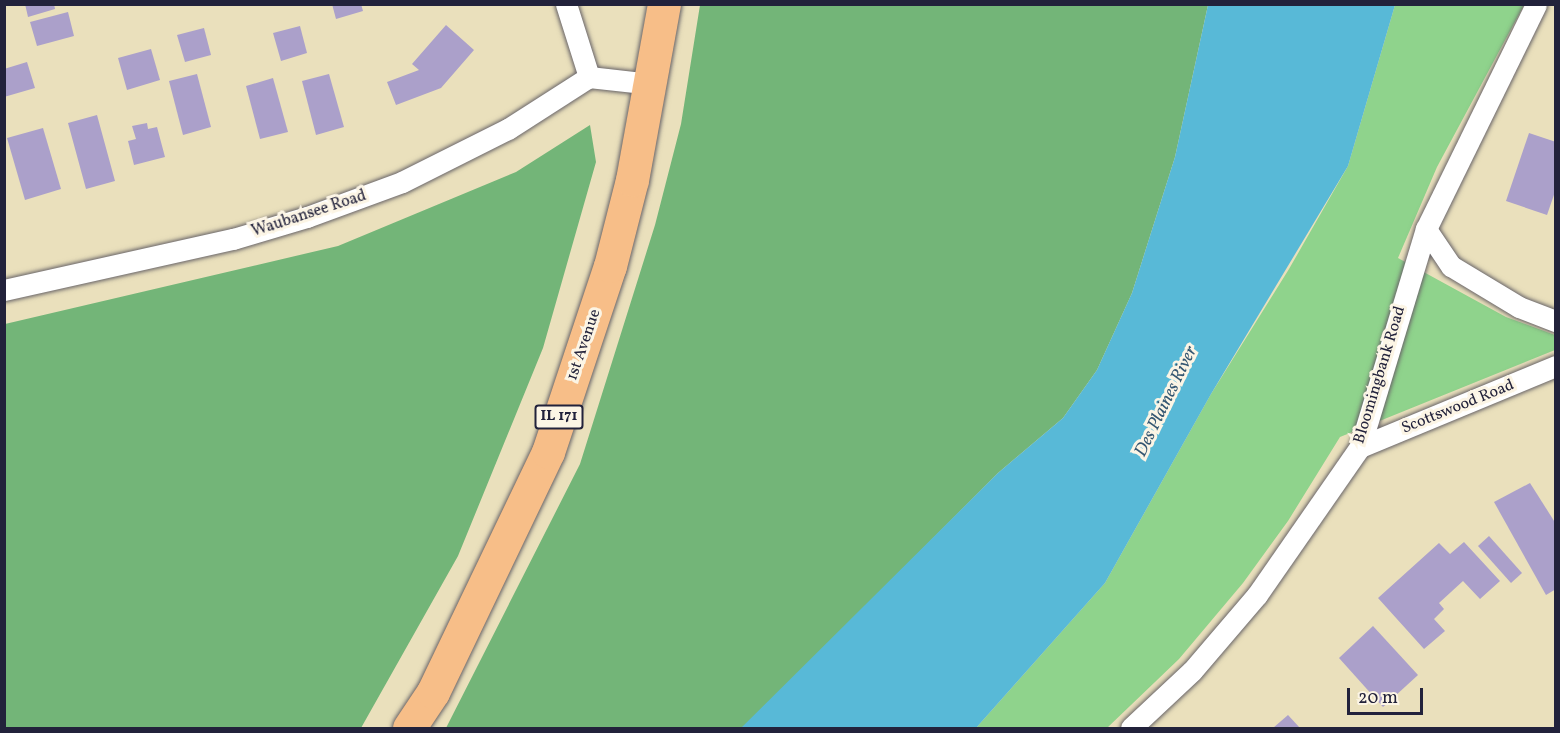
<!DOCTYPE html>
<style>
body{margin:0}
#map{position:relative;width:1560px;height:733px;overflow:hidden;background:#eae0bc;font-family:Vollkorn,serif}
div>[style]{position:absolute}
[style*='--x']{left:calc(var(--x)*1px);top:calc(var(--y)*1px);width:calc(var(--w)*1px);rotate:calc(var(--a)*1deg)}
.green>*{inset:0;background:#8fd38c}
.forest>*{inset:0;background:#73b578}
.water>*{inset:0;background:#58b9d7}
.building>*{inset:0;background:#aba0ca}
.roads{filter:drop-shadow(0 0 2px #686468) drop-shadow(0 0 2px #686468)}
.minor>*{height:21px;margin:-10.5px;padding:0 10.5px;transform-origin:10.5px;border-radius:10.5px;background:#fff}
.primary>*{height:33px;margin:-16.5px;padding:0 16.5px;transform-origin:16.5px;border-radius:16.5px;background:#f7be88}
span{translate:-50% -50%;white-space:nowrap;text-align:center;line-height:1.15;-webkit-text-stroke:6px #fcf5e5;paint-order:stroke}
.shield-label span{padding:2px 4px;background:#fcf5e5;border:2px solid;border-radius:4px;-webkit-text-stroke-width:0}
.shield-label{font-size:15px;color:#22223b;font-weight:700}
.street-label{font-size:16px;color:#22223b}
.water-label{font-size:18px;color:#355772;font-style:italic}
.frame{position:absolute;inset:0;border:6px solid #22223b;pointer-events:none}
.scale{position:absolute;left:1347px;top:688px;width:76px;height:27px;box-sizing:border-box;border:3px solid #22223b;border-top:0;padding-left:8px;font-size:18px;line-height:21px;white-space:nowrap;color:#22223b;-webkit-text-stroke:4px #fcf5e5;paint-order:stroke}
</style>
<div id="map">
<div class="green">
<div style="clip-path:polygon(1395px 5px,1524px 5px,1437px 167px,1398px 258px,1506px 317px,1555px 335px,1555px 350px,1340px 437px,1288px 521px,1243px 583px,1179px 659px,1107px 728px,976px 728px,1105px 583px,1211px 394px,1289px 269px,1348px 166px)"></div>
</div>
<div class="forest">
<div style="clip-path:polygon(700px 5px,1208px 5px,1175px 157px,1132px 293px,1097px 370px,1063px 418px,998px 473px,744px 728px,446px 728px,580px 464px,655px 225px,681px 124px)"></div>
<div style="clip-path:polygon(590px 125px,596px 162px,543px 348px,458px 556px,361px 728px,5px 728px,5px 324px,338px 246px,516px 172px)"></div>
</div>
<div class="water">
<div style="clip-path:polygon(1208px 5px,1395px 5px,1348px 166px,1211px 394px,1105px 583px,976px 728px,741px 728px,998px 473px,1063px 418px,1097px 370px,1132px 293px,1175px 157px)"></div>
</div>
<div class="building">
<div style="clip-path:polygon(25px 4px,54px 4px,55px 9px,28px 17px)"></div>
<div style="clip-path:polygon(332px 4px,361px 4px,363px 11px,336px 19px)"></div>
<div style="clip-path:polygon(68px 12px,74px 36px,37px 46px,30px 22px)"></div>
<div style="clip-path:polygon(446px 25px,474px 50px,441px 88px,396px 105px,387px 82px,419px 70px,412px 64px)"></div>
<div style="clip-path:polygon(300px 26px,307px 53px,281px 61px,273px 33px)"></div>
<div style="clip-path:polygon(204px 28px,211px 55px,185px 62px,177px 35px)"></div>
<div style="clip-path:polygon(151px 49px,160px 80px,127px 90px,118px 58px)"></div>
<div style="clip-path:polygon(27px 62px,35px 88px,4px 97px,4px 69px)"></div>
<div style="clip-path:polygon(197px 74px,211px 127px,183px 135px,169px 81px)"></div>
<div style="clip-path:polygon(329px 74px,344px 127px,316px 135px,302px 81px)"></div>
<div style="clip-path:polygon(273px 78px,288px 132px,260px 139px,246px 86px)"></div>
<div style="clip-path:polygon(97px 115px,115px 181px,86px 189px,68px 123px)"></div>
<div style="clip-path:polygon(147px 123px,148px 129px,157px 127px,165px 157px,134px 165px,128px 141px,136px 139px,132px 126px)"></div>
<div style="clip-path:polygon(43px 128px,61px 189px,25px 200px,7px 138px)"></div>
<div style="clip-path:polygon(1529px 133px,1556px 142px,1556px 189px,1547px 215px,1506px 201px)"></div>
<div style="clip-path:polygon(1530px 483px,1556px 524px,1556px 589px,1546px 595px,1494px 502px)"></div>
<div style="clip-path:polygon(1489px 536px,1522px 573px,1511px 583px,1478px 546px)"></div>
<div style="clip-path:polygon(1464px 542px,1500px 581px,1480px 599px,1463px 581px,1439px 603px,1444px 609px,1434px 619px,1445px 631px,1424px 649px,1378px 598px,1439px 543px,1450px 554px)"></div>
<div style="clip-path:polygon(1373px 626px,1418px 675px,1383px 707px,1339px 658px)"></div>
<div style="clip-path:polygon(1288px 715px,1300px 728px,1273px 728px)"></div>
</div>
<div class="roads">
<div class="minor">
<div style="--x:566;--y:4;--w:77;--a:72.5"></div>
<div style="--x:589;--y:77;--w:62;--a:6.4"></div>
<div style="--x:1426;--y:229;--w:45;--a:56"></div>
<div style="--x:1451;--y:266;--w:79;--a:31.1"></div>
<div style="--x:1519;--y:307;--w:40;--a:21"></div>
<div style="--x:4;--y:290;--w:235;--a:-12.6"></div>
<div style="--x:233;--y:239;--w:77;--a:-16.6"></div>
<div style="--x:307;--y:217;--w:101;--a:-20.2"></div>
<div style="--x:402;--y:182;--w:119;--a:-26.6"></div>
<div style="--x:508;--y:129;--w:96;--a:-32.7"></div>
<div style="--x:1360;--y:447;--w:212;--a:-22.5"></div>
<div style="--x:1131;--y:728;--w:83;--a:-43.1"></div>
<div style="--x:1192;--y:671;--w:100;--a:-49.5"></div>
<div style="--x:1257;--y:595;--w:180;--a:-55.2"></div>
<div style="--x:1360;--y:447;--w:228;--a:-73.2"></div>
<div style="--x:1426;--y:229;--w:250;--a:-63.9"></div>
</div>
<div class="primary">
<div style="--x:409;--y:728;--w:43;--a:-56.3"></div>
<div style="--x:433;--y:692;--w:266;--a:-64.4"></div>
<div style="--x:548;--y:452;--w:196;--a:-71.6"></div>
<div style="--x:610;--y:266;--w:89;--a:-75.7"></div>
<div style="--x:632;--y:180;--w:179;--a:-79.7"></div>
</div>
</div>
<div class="shield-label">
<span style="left:559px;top:417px">IL 171</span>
</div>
<div class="street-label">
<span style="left:309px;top:214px;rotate:-18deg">Waubansee Road</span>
<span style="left:584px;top:345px;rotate:-71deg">1st Avenue</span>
<span style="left:1380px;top:375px;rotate:-73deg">Bloomingbank Road</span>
<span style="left:1458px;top:407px;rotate:-22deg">Scottswood Road</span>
</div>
<div class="water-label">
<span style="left:1167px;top:402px;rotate:-64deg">Des Plaines River</span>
</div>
<div class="frame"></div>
<div class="scale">20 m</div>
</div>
